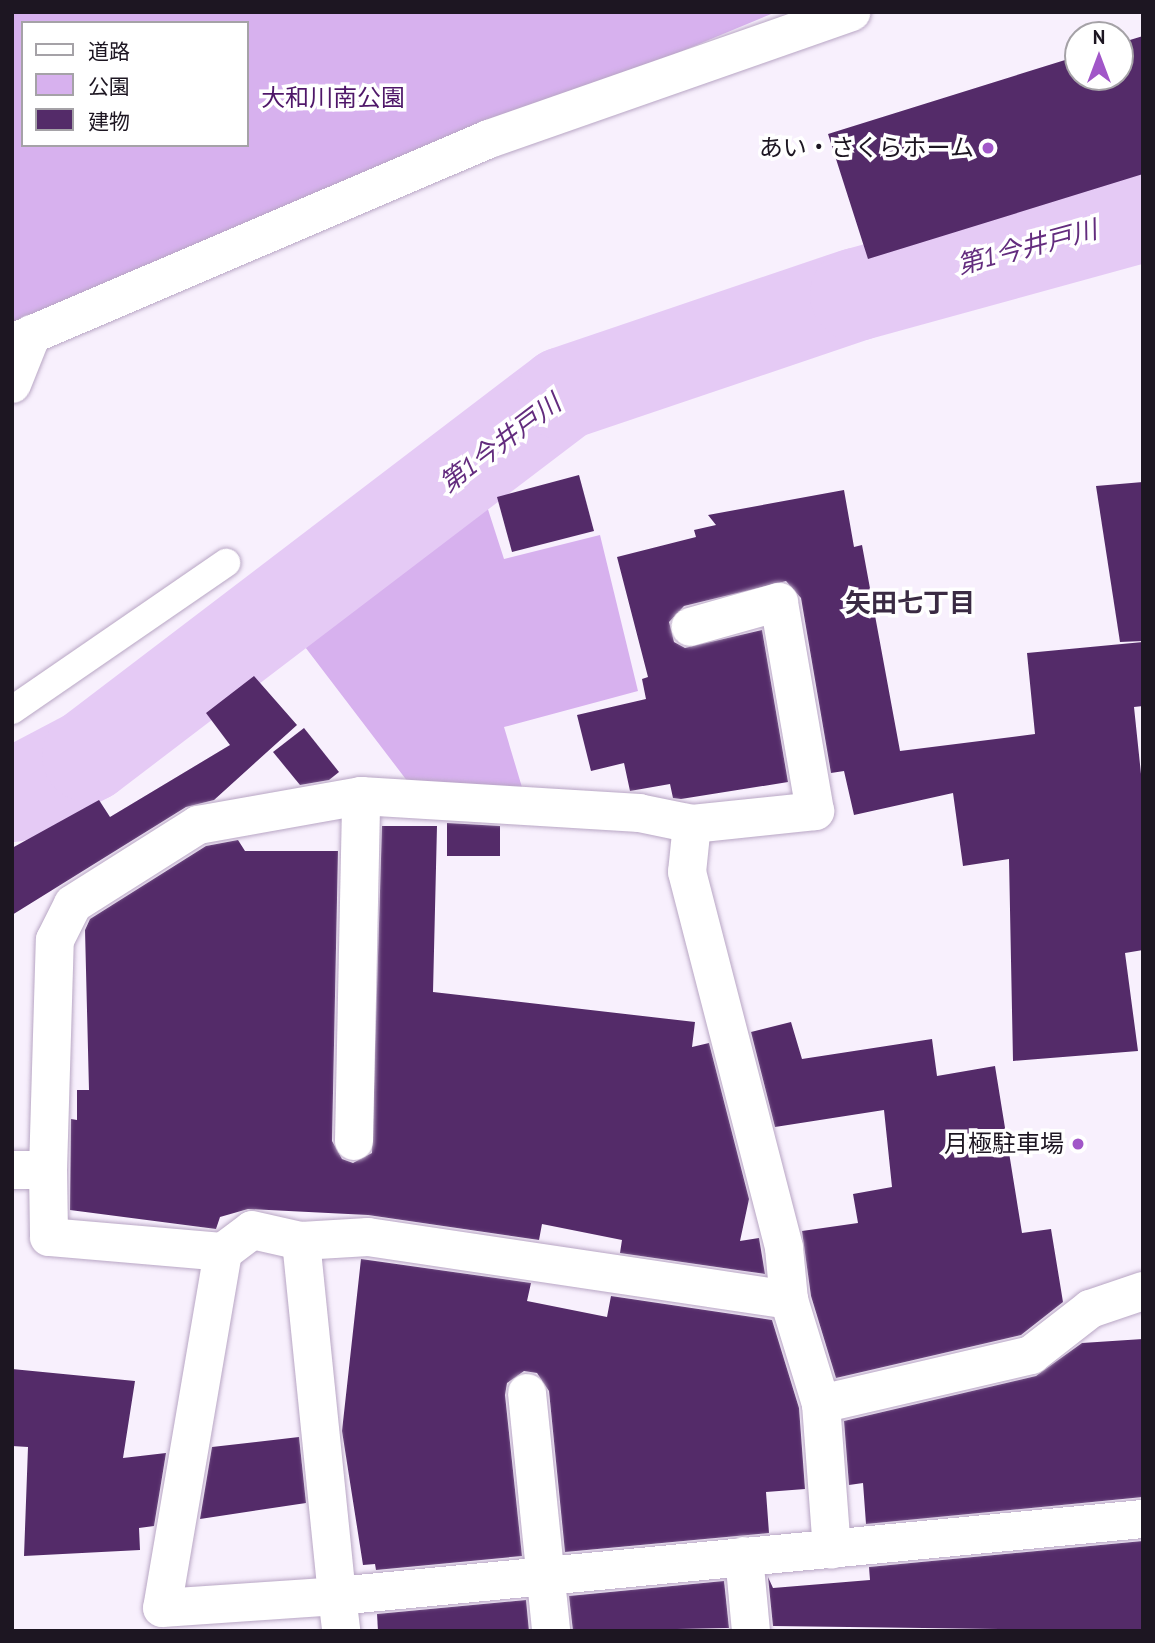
<!DOCTYPE html>
<meta charset="utf-8">
<style>
body{margin:0}
#map{position:relative;width:1155px;height:1643px;overflow:hidden;background:#f8f0fd;font-family:"PT Sans","Noto Sans JP",sans-serif}
div>[style]{position:absolute}
[style*='--x']{left:calc(var(--x)*1px);top:calc(var(--y)*1px);width:calc(var(--w)*1px);rotate:calc(var(--a)*1deg)}
.green>*{inset:0;background:#d7b1ee}
.river>*{height:93px;margin:-46.5px;padding:0 46.5px;transform-origin:46.5px;border-radius:46.5px;background:#e5caf5}
.building>*{inset:0;background:#542b69}
.roads{filter:drop-shadow(0 0 2px #b8a6c4) drop-shadow(0 0 2px #b8a6c4)}
.lane>*{height:28px;margin:-14px;padding:0 14px;transform-origin:14px;border-radius:14px;background:#fff}
.street>*{height:38px;margin:-19px;padding:0 19px;transform-origin:19px;border-radius:19px;background:#fff}
.dots>*{width:19px;height:19px;translate:-50% -50%;box-sizing:border-box;border:4px solid #fff;border-radius:50%}
span{translate:-50% -50%;white-space:nowrap;text-align:center;line-height:1.15;-webkit-text-stroke:7px #fff;paint-order:stroke}
.park-label{font-size:24px;color:#4f1769}
.poi-label{font-size:24px;color:#1d1622}
.right{translate:-100% -50%;text-align:right}
.water-label{font-size:26px;color:#632c7e;font-style:italic}
.neighbourhood-label{font-size:26px;color:#3a2a43;font-weight:700}
.frame{position:absolute;inset:0;border:14px solid #1d1622;pointer-events:none}
.legend{position:absolute;left:21px;top:21px;width:228px;height:126px;box-sizing:border-box;background:#fff;border:2px solid #a5a2a7;margin:0;padding:9px 12px;list-style:none;font-size:21px;color:#1d1622}
.legend li{display:flex;align-items:center;gap:14px;height:35px}
.legend b{width:35px;border:2px solid #a5a2a7}
.north{position:absolute;left:1064px;top:21px;width:70px;height:70px;box-sizing:border-box;background:#fff;border:2px solid #a5a2a7;border-radius:50%;rotate:0deg;font-size:19px;font-weight:700;line-height:28px;text-align:center;color:#1d1622}
.north::after{content:'';display:block;margin:auto;width:24px;height:32px;background:#a156c8;clip-path:polygon(50% 0,100% 100%,50% 72%,0 100%)}
</style>
<div id="map">
<div class="green">
<div style="clip-path:polygon(evenodd,12px 12px,776px 12px,12px 330px,12px 12px,23px 23px,247px 23px,247px 145px,23px 145px,23px 23px)"></div>
<div style="clip-path:polygon(484px 497px,504px 559px,600px 535px,638px 691px,504px 727px,524px 794px,408px 782px,299px 639px)"></div>
</div>
<div class="river">
<div style="--x:12;--y:795;--w:86;--a:-27.8"></div>
<div style="--x:88;--y:755;--w:597;--a:-37.31"></div>
<div style="--x:563;--y:393;--w:309;--a:-18.7"></div>
<div style="--x:856;--y:294;--w:298;--a:-15.4"></div>
</div>
<div class="building">
<div style="clip-path:polygon(1143px 36px,1143px 174px,868px 259px,828px 134px,1078px 56px,1078px 77px,1120px 77px,1120px 43px)"></div>
<div style="clip-path:polygon(579px 475px,594px 531px,512px 552px,497px 497px)"></div>
<div style="clip-path:polygon(1143px 482px,1143px 641px,1120px 642px,1096px 486px)"></div>
<div style="clip-path:polygon(844px 490px,854px 547px,862px 545px,900px 751px,1035px 734px,1027px 653px,1143px 642px,1143px 706px,1134px 707px,1143px 793px,1143px 950px,1125px 953px,1138px 1051px,1013px 1061px,1009px 859px,963px 866px,953px 793px,854px 815px,844px 771px,831px 773px,801px 598px,786px 581px,684px 606px,669px 622px,674px 642px,685px 648px,762px 630px,788px 782px,681px 799px,673px 798px,670px 784px,630px 791px,624px 763px,591px 771px,577px 715px,646px 699px,642px 679px,648px 677px,617px 557px,696px 537px,694px 530px,716px 525px,708px 515px)"></div>
<div style="clip-path:polygon(254px 676px,297px 725px,214px 800px,186px 807px,12px 915px,12px 848px,99px 800px,110px 817px,230px 745px,206px 713px)"></div>
<div style="clip-path:polygon(304px 728px,339px 772px,329px 780px,300px 785px,273px 752px)"></div>
<div style="clip-path:polygon(447px 823px,500px 826px,500px 856px,447px 856px)"></div>
<div style="clip-path:polygon(382px 826px,437px 826px,433px 992px,695px 1022px,692px 1047px,709px 1043px,749px 1199px,740px 1241px,759px 1238px,765px 1274px,620px 1253px,622px 1240px,542px 1224px,539px 1240px,368px 1215px,248px 1209px,220px 1217px,216px 1229px,70px 1210px,71px 1119px,77px 1120px,77px 1090px,89px 1090px,85px 930px,90px 919px,206px 846px,238px 840px,245px 851px,338px 851px,332px 1141px,342px 1159px,353px 1163px,372px 1153px)"></div>
<div style="clip-path:polygon(791px 1022px,802px 1059px,932px 1039px,937px 1076px,995px 1066px,1022px 1233px,1051px 1229px,1063px 1302px,1021px 1335px,836px 1378px,811px 1296px,802px 1231px,858px 1223px,853px 1194px,892px 1187px,884px 1110px,775px 1127px,751px 1032px)"></div>
<div style="clip-path:polygon(361px 1259px,531px 1283px,527px 1301px,607px 1317px,611px 1296px,772px 1320px,799px 1408px,805px 1489px,766px 1492px,769px 1533px,565px 1552px,549px 1391px,537px 1373px,524px 1371px,507px 1383px,505px 1395px,522px 1556px,376px 1570px,375px 1564px,363px 1565px,342px 1431px)"></div>
<div style="clip-path:polygon(1143px 1339px,1143px 1497px,866px 1524px,863px 1483px,849px 1485px,844px 1421px,1036px 1376px,1082px 1343px)"></div>
<div style="clip-path:polygon(12px 1369px,135px 1381px,123px 1458px,166px 1453px,154px 1526px,139px 1528px,140px 1550px,24px 1556px,28px 1447px,12px 1446px)"></div>
<div style="clip-path:polygon(299px 1437px,306px 1503px,200px 1519px,212px 1447px)"></div>
<div style="clip-path:polygon(1143px 1541px,1143px 1631px,773px 1626px,768px 1577px,773px 1588px,870px 1580px,869px 1567px)"></div>
<div style="clip-path:polygon(724px 1581px,729px 1628px,573px 1631px,569px 1596px)"></div>
<div style="clip-path:polygon(526px 1600px,529px 1631px,378px 1631px,377px 1614px)"></div>
</div>
<div class="roads">
<div class="lane">
<div style="--x:12;--y:710;--w:260;--a:-34.5"></div>
</div>
<div class="street">
<div style="--x:12;--y:343;--w:519;--a:-23.16"></div>
<div style="--x:489;--y:139;--w:384;--a:-19.3"></div>
<div style="--x:12;--y:384;--w:54;--a:-68.2"></div>
<div style="--x:692;--y:824;--w:48;--a:95.9"></div>
<div style="--x:687;--y:872;--w:388;--a:75.5"></div>
<div style="--x:784;--y:1248;--w:52;--a:84.5"></div>
<div style="--x:789;--y:1300;--w:109;--a:72.9"></div>
<div style="--x:821;--y:1404;--w:146;--a:85.7"></div>
<div style="--x:354;--y:1141;--w:345;--a:-88.8"></div>
<div style="--x:12;--y:1170;--w:36;--a:0"></div>
<div style="--x:48;--y:1170;--w:67;--a:89.1"></div>
<div style="--x:49;--y:1237;--w:175;--a:4.9"></div>
<div style="--x:223;--y:1252;--w:361;--a:99.7"></div>
<div style="--x:162;--y:1608;--w:175;--a:-3.9"></div>
<div style="--x:337;--y:1596;--w:35;--a:83"></div>
<div style="--x:48;--y:1170;--w:230;--a:-88.3"></div>
<div style="--x:55;--y:940;--w:40;--a:-63.4"></div>
<div style="--x:73;--y:904;--w:148;--a:-32.3"></div>
<div style="--x:198;--y:825;--w:166;--a:-10.1"></div>
<div style="--x:361;--y:796;--w:279;--a:3.5"></div>
<div style="--x:639;--y:813;--w:54;--a:11.7"></div>
<div style="--x:692;--y:824;--w:124;--a:-6"></div>
<div style="--x:815;--y:811;--w:212;--a:-99.8"></div>
<div style="--x:779;--y:602;--w:92;--a:164.3"></div>
<div style="--x:301;--y:1241;--w:357;--a:84.2"></div>
<div style="--x:337;--y:1596;--w:810;--a:-5.46"></div>
<div style="--x:223;--y:1252;--w:36;--a:-37"></div>
<div style="--x:252;--y:1230;--w:50;--a:12.7"></div>
<div style="--x:301;--y:1241;--w:67;--a:-3.4"></div>
<div style="--x:368;--y:1237;--w:426;--a:8.5"></div>
<div style="--x:527;--y:1393;--w:239;--a:84.2"></div>
<div style="--x:821;--y:1404;--w:216;--a:-13.1"></div>
<div style="--x:1031;--y:1355;--w:75;--a:-37.9"></div>
<div style="--x:1090;--y:1309;--w:56;--a:-18.8"></div>
<div style="--x:744;--y:1556;--w:75;--a:84.7"></div>
</div>
</div>
<div class="dots">
<div style="left:988px;top:148px;background:#a156c8"></div>
<div style="left:1078px;top:1144px;background:#a156c8"></div>
</div>
<div class="park-label">
<span style="left:333px;top:98px">大和川南公園</span>
</div>
<div class="poi-label">
<span class="right" style="left:974px;top:148px">あい・さくらホーム</span>
<span class="right" style="left:1064px;top:1144px">月極駐車場</span>
</div>
<div class="water-label">
<span style="left:1027px;top:247px;rotate:-15deg">第1今井戸川</span>
<span style="left:500px;top:443px;rotate:-37deg">第1今井戸川</span>
</div>
<div class="neighbourhood-label">
<span style="left:910px;top:603px">矢田七丁目</span>
</div>
<div class="frame"></div>
<ul class="legend">
<li><b style="height:9px;background:#fff"></b>道路</li>
<li><b style="height:19px;background:#d7b1ee"></b>公園</li>
<li><b style="height:19px;background:#542b69"></b>建物</li>
</ul>
<div class="north">N</div>
</div>
